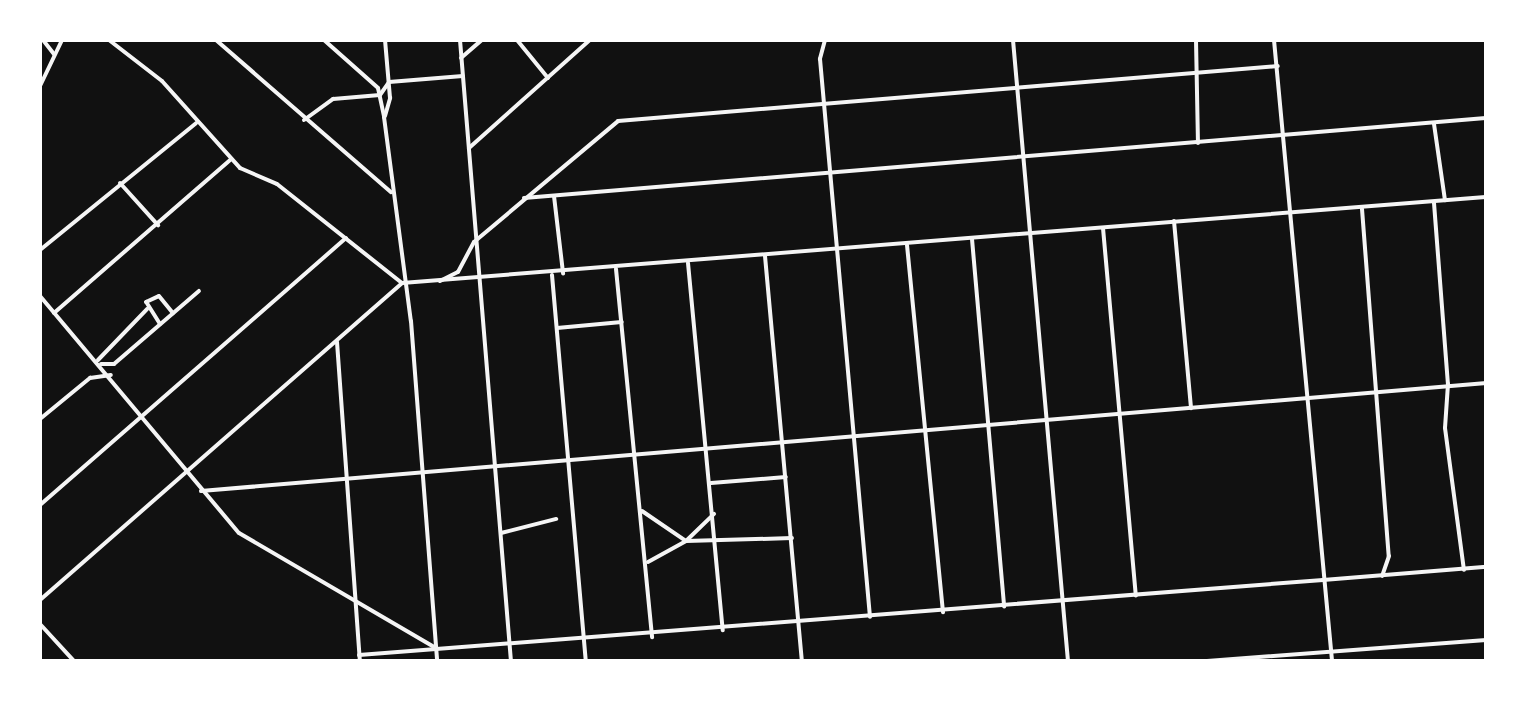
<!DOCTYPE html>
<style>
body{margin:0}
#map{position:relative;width:1526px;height:701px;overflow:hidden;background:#111;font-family:Manrope,sans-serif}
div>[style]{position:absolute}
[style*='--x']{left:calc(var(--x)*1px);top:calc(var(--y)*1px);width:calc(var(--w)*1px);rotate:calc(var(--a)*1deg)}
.minor>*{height:4px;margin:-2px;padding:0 2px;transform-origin:2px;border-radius:2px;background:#f5f5f5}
span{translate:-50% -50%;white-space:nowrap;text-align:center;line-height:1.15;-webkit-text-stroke:8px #fff;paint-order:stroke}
.frame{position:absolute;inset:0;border:42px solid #fff;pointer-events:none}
</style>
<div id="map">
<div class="minor">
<div style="--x:43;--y:40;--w:18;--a:52"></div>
<div style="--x:109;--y:40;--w:67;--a:37.7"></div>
<div style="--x:162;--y:81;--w:117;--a:48.1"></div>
<div style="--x:240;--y:168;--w:40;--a:23.4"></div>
<div style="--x:277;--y:184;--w:159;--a:38.4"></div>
<div style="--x:402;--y:283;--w:1087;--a:-4.54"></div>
<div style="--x:216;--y:40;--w:232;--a:41"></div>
<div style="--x:324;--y:40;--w:72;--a:41.6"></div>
<div style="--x:378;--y:88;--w:30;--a:78"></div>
<div style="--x:384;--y:117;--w:206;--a:82.5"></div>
<div style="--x:411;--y:321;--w:341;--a:85.6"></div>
<div style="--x:460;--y:40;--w:623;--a:85.31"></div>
<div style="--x:517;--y:40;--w:49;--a:50.8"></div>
<div style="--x:825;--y:40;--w:20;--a:105"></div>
<div style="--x:820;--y:59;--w:560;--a:84.88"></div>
<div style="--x:1013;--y:40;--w:623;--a:84.94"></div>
<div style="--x:1196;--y:40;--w:103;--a:88.9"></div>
<div style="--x:1274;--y:40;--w:624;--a:84.66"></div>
<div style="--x:461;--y:58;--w:28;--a:-41"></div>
<div style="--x:40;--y:86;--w:51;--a:-64.4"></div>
<div style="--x:385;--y:116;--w:19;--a:-74"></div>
<div style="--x:390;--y:98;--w:58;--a:-94.9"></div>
<div style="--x:304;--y:120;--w:36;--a:-36"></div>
<div style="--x:333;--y:99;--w:47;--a:-4.9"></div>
<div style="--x:380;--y:95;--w:16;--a:-55"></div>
<div style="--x:389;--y:82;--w:74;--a:-4.6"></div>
<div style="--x:1434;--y:124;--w:77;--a:81.8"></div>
<div style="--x:469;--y:148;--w:162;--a:-41.8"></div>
<div style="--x:120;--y:183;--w:57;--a:47.9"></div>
<div style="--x:554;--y:196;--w:78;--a:83.3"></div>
<div style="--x:524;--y:198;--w:965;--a:-4.75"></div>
<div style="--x:1434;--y:203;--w:182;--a:85.6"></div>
<div style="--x:1448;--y:384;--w:44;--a:93.9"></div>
<div style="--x:1445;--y:428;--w:143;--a:82.4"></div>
<div style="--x:1362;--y:209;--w:348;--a:85.6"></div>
<div style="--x:1389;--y:556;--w:21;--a:109"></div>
<div style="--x:1174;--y:221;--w:188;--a:84.8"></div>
<div style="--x:1103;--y:228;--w:369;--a:84.9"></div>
<div style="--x:972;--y:239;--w:369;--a:85"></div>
<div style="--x:907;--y:245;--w:369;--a:84.4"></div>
<div style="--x:40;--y:250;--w:201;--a:-39.1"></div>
<div style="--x:765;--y:256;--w:407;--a:84.8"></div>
<div style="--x:688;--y:263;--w:369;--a:84.6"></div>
<div style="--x:616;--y:269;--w:370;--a:84.4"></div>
<div style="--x:552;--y:275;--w:387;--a:85"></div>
<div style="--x:440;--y:281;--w:20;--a:-27"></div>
<div style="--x:458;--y:272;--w:34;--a:-62"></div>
<div style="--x:474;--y:242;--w:188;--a:-40"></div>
<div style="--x:618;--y:121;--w:662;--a:-4.76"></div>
<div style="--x:40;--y:296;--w:309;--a:50"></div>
<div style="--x:239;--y:533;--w:226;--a:30.3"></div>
<div style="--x:54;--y:313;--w:233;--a:-41"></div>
<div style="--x:160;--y:324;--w:26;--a:-122"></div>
<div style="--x:146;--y:302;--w:14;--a:-25"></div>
<div style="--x:159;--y:296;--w:22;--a:51"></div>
<div style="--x:557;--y:328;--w:65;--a:-5.3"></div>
<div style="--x:337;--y:342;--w:320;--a:85.9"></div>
<div style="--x:98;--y:360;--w:71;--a:-46.1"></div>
<div style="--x:101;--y:364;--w:13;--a:0"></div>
<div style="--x:114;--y:364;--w:112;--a:-40.7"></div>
<div style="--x:40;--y:419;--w:65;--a:-39.4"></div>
<div style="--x:90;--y:378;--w:21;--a:-8"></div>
<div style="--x:711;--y:483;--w:75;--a:-4.6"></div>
<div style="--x:201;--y:491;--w:1290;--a:-4.8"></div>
<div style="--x:40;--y:505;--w:406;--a:-41.1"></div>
<div style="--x:642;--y:511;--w:53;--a:34.3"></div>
<div style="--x:686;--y:541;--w:106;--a:-1.6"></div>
<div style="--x:501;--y:533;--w:57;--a:-14.3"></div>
<div style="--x:648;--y:562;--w:43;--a:-28.9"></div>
<div style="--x:686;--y:541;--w:39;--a:-44"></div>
<div style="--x:1323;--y:580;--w:164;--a:-4.6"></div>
<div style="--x:40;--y:600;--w:481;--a:-41.2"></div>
<div style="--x:40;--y:624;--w:50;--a:47.4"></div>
<div style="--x:359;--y:655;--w:967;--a:-4.45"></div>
<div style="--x:1207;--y:661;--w:280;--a:-4.3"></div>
</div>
<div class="frame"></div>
</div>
